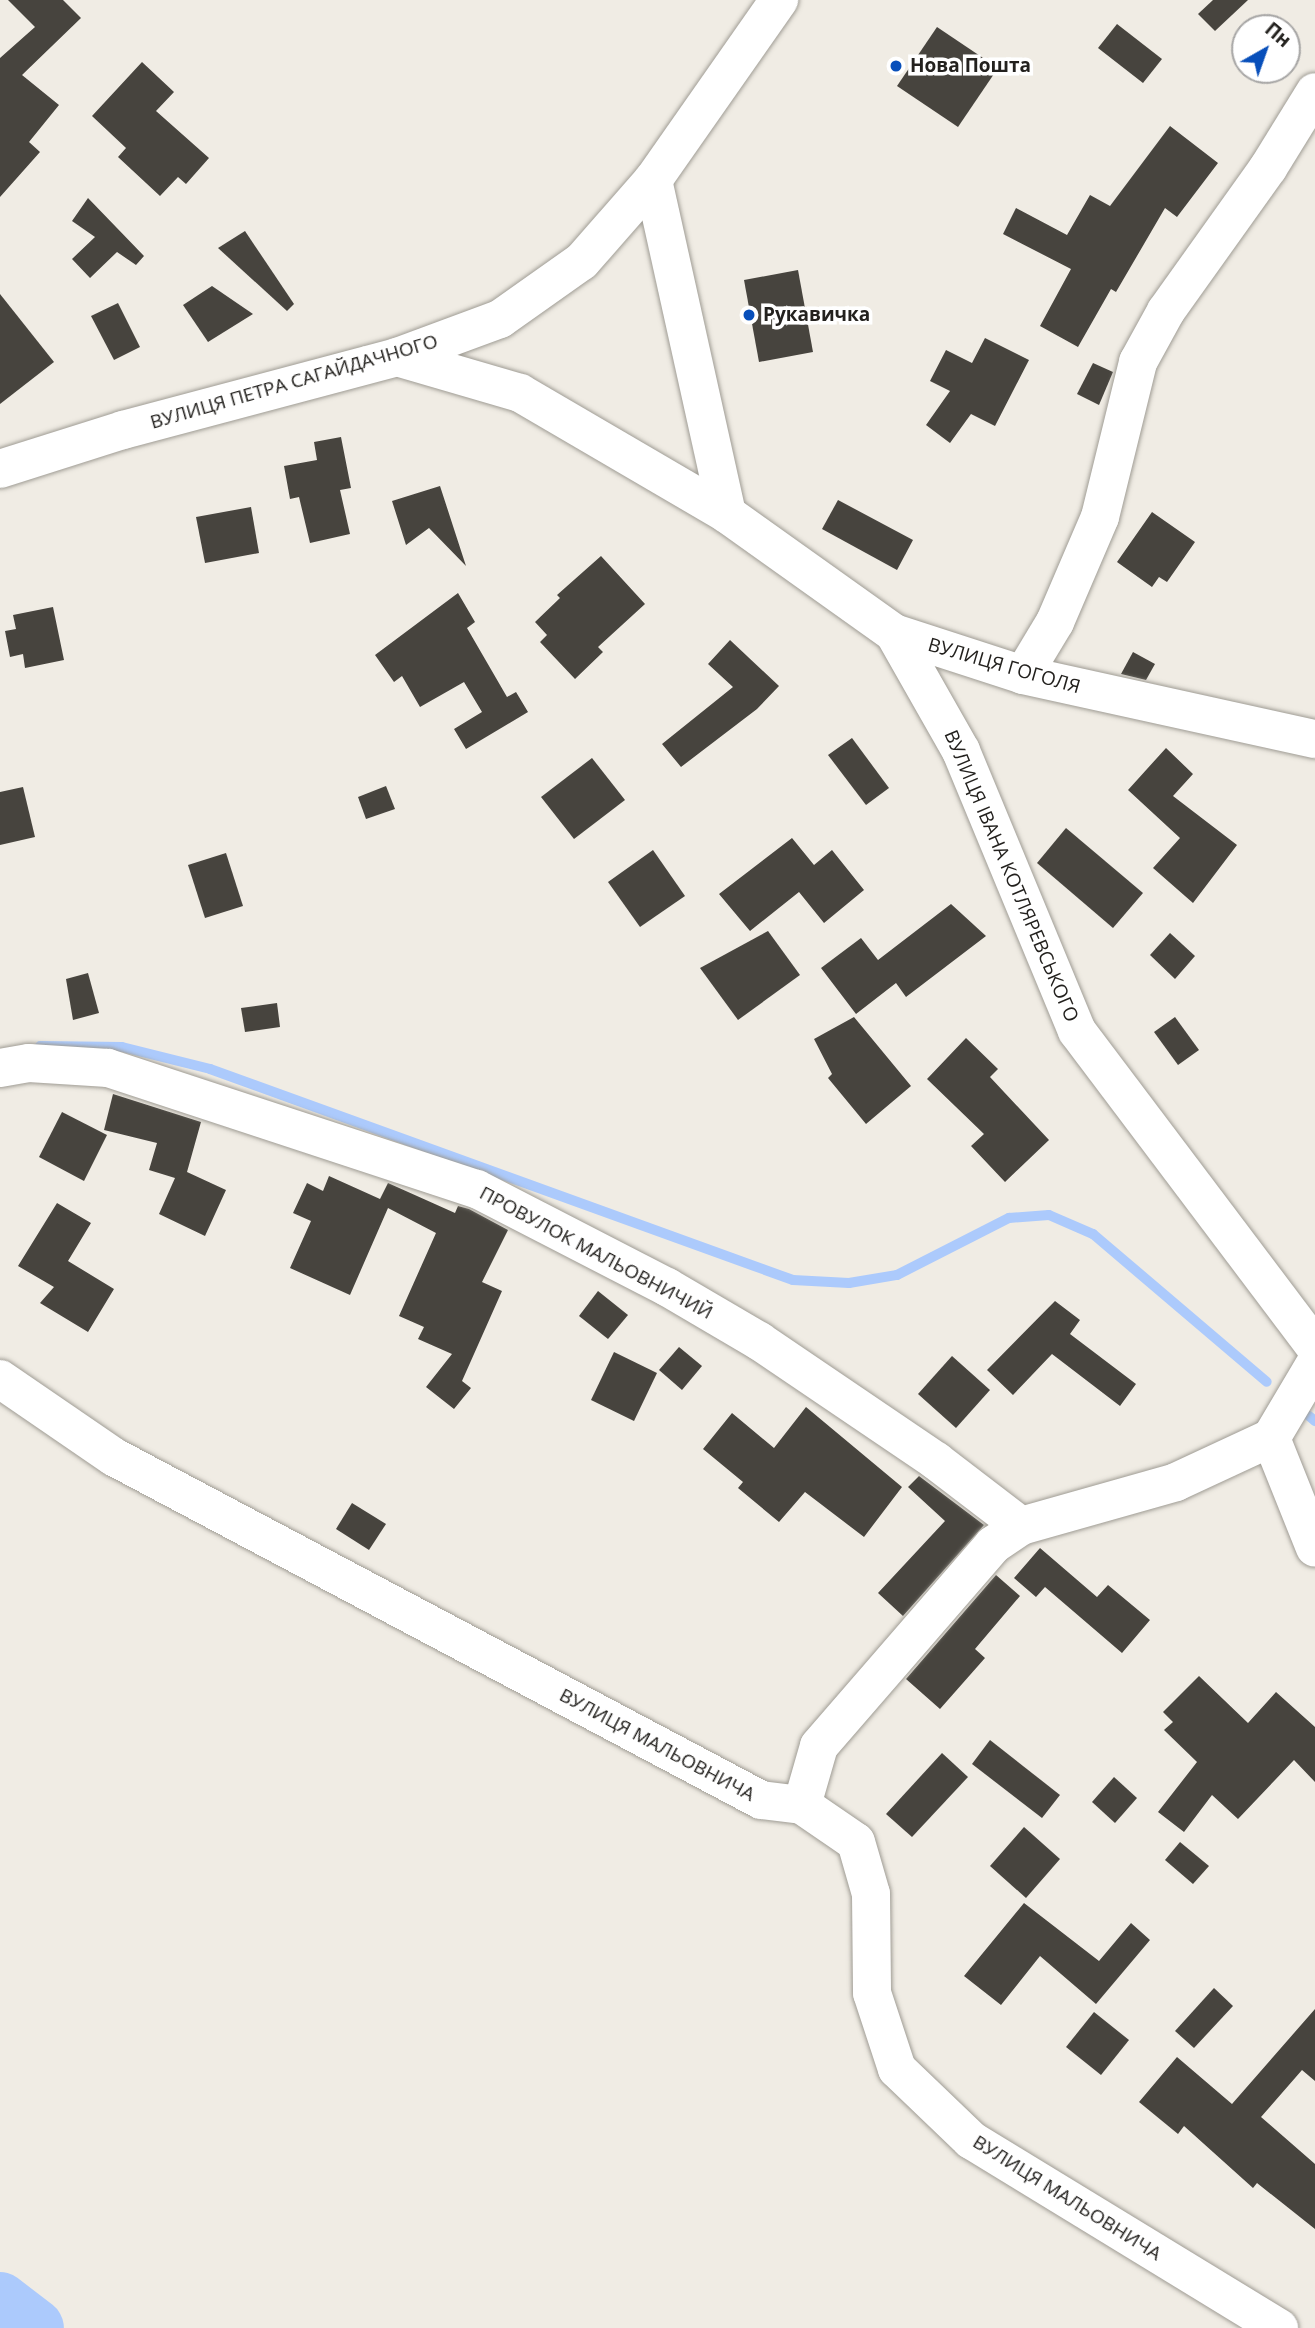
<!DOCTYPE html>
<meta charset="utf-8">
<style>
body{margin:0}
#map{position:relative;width:1315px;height:2328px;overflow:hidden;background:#f0ece4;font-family:"Open Sans",sans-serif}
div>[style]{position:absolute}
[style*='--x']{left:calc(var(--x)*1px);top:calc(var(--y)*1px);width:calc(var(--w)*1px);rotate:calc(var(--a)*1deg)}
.stream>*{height:10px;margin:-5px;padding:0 5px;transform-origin:5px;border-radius:5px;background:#accafc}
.river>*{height:58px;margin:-29px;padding:0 29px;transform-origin:29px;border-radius:29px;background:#accafc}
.building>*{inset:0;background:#47443e}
.roads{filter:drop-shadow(0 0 2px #9f9c94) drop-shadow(0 0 2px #9f9c94)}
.minor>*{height:38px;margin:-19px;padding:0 19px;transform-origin:19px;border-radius:19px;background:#fff}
.dots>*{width:19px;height:19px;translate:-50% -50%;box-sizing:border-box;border:4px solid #fff;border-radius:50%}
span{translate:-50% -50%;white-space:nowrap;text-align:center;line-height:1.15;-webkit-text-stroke:7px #fff;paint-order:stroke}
.poi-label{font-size:19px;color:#23211e;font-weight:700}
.left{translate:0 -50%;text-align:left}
.street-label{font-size:19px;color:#23211e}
.north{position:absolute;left:1231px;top:14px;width:70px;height:70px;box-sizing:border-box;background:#fff;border:2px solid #a7a6a5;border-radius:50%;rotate:40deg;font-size:19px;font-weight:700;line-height:28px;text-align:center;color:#23211e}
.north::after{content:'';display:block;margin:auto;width:24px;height:32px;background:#084fba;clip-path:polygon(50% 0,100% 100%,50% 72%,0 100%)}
</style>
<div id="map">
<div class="stream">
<div style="--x:40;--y:1046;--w:82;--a:0.7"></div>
<div style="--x:122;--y:1047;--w:91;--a:14"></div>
<div style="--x:210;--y:1069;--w:620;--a:19.9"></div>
<div style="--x:793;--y:1280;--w:56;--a:3.1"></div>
<div style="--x:849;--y:1283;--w:49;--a:-9.5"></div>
<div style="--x:897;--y:1275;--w:126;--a:-27"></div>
<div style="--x:1009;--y:1218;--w:40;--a:-4.3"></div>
<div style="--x:1049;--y:1215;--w:48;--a:23.4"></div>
<div style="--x:1093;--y:1234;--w:228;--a:40.4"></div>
<div style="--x:1309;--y:1416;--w:8;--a:40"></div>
</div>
<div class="river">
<div style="--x:0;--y:2301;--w:44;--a:37.6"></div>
</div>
<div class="building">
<div style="clip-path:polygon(8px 0,63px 0,81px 18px,22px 75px,59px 105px,29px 142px,40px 152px,0 197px,0 58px,35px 27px)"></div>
<div style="clip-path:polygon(1213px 0,1248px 0,1215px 31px,1198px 14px)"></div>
<div style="clip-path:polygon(1117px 24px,1162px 59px,1143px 83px,1098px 48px)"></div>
<div style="clip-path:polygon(937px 27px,998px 68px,958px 127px,897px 86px)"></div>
<div style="clip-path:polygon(142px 62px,174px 92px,156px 111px,209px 158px,186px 184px,178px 177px,160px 196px,118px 157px,126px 148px,92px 116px)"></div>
<div style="clip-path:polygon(1170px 126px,1218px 163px,1177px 217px,1165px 208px,1116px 292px,1111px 289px,1078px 347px,1040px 326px,1071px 269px,1003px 234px,1016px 208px,1067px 235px,1090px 195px,1110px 206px)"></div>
<div style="clip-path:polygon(88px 198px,144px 256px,136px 265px,117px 252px,90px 278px,72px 259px,95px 237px,72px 221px)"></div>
<div style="clip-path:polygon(245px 231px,294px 304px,287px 311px,218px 248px)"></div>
<div style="clip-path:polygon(798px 270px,813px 352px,759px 362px,744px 280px)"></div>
<div style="clip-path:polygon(212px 286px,253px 314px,208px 342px,183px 305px)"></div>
<div style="clip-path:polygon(0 294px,54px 362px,0 404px)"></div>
<div style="clip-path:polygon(118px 303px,140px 347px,114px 360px,91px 316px)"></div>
<div style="clip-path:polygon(985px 338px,1029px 360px,995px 426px,971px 414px,950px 443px,926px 425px,950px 391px,930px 381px,946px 350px,972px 363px)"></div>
<div style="clip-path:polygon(1093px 363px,1113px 372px,1099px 405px,1077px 394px)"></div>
<div style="clip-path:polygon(341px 437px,351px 488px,340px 490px,350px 534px,310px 543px,299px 497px,290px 499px,284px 466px,317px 460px,314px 442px)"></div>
<div style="clip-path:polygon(440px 486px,466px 566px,429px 528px,406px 545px,392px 501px)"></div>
<div style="clip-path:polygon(838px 500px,913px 540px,897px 570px,822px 529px)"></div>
<div style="clip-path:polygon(251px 507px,259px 553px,205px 563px,196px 517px)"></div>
<div style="clip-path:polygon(1152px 512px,1195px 542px,1167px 582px,1159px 577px,1152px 587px,1117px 562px)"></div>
<div style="clip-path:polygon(601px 556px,645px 604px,598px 647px,603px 652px,575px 679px,540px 642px,547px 635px,535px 622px,560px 598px,557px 595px)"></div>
<div style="clip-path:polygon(458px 593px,475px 622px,467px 628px,507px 697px,516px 692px,528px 712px,466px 749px,454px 729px,482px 712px,464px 682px,420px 707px,402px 676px,394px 682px,375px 655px)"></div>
<div style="clip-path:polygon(53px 607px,64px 660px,25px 668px,23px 654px,10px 657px,5px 631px,16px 629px,13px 615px)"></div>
<div style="clip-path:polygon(730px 640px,779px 686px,757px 709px,681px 767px,662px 744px,733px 687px,708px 664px)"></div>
<div style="clip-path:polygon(1133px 652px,1155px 664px,1146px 680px,1121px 674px)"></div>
<div style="clip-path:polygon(852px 738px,889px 788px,866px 805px,828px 755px)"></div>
<div style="clip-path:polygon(1166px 748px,1193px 774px,1173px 796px,1237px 845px,1193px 903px,1153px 868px,1180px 838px,1128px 790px)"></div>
<div style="clip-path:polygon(592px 758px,625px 800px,574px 839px,541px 797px)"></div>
<div style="clip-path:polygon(386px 786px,395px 809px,366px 819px,358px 797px)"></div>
<div style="clip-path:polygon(23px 787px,35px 837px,0 845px,0 792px)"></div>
<div style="clip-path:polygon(1066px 828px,1143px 893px,1113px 928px,1037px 863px)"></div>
<div style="clip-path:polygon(792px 838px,814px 865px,832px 850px,864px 890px,824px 923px,799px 892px,750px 931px,719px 894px)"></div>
<div style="clip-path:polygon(653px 850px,685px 896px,640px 927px,608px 882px)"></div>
<div style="clip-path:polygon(226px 853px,243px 906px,205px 918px,188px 865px)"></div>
<div style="clip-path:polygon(951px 904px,986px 936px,906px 997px,896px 983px,856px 1014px,821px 968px,861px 938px,878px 960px)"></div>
<div style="clip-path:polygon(768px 931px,800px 975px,738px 1020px,700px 968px)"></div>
<div style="clip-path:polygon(1170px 933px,1195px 956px,1175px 979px,1150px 955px)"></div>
<div style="clip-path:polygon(88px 973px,99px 1013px,73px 1020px,66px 979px)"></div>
<div style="clip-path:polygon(277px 1003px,280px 1027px,245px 1032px,241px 1008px)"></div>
<div style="clip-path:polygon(854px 1017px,911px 1086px,866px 1124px,828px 1078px,832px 1074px,814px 1039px)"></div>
<div style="clip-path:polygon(1175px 1017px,1199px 1050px,1178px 1065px,1154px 1032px)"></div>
<div style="clip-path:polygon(966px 1038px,998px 1069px,990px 1077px,1049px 1140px,1005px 1182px,971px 1146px,984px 1134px,927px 1079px)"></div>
<div style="clip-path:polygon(113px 1094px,201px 1122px,187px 1172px,226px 1190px,205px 1236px,159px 1214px,175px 1178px,149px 1170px,157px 1143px,104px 1130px)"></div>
<div style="clip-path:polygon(62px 1112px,107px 1135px,84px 1181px,39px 1157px)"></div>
<div style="clip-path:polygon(329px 1176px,380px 1199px,388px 1183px,455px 1213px,458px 1206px,469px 1209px,508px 1230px,482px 1282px,502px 1291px,462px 1381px,471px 1388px,454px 1409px,426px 1387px,452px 1354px,418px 1339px,424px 1327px,399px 1316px,436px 1233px,388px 1208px,350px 1295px,290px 1268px,311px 1221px,293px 1213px,307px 1183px,323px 1191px)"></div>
<div style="clip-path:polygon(57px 1203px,91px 1223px,68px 1261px,114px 1289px,88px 1332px,40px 1303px,54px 1287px,18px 1266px)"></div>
<div style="clip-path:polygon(598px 1291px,628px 1315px,608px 1339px,579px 1316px)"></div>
<div style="clip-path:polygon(1055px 1301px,1080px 1320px,1070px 1334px,1136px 1384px,1120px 1406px,1052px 1354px,1013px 1395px,987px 1370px)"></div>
<div style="clip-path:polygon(679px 1347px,702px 1366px,682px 1390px,659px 1370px)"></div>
<div style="clip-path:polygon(614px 1352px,657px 1373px,634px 1421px,591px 1400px)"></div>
<div style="clip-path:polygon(952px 1356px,990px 1390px,956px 1428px,918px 1394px)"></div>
<div style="clip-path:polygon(806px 1407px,902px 1487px,864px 1537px,805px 1492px,779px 1522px,738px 1488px,743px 1482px,703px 1449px,732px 1413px,774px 1448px)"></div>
<div style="clip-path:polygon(919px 1476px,984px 1525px,903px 1616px,878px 1593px,945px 1521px,908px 1487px)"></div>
<div style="clip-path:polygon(352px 1503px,386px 1524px,369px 1550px,336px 1529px)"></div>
<div style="clip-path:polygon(1040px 1548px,1097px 1597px,1108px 1585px,1150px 1620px,1122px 1653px,1045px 1587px,1036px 1597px,1014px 1578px)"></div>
<div style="clip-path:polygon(996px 1575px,1020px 1596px,975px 1649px,985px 1658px,940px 1709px,906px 1679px)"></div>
<div style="clip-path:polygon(1199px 1676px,1248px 1723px,1276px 1692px,1315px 1727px,1315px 1782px,1294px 1760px,1238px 1819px,1212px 1795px,1184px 1832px,1158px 1812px,1197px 1762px,1164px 1730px,1173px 1722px,1163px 1712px)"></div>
<div style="clip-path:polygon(990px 1740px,1060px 1795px,1042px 1818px,972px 1764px)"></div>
<div style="clip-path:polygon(942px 1753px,968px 1777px,912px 1837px,886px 1814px)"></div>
<div style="clip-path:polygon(1114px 1777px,1137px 1798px,1115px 1823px,1092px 1802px)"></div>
<div style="clip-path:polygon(1024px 1827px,1060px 1859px,1026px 1898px,990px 1866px)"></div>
<div style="clip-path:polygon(1180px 1842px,1209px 1866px,1193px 1884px,1165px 1860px)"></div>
<div style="clip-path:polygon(1024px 1903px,1099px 1961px,1131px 1923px,1150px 1940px,1096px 2004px,1040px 1956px,1001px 2005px,964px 1976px)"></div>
<div style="clip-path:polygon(1214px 1988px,1233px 2006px,1194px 2048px,1175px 2031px)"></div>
<div style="clip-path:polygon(1315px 2009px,1315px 2081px,1302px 2070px,1261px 2117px,1315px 2164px,1315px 2229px,1257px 2183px,1253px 2188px,1184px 2126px,1178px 2134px,1139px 2102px,1177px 2057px,1232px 2104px)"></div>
<div style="clip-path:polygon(1094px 2012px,1129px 2040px,1101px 2075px,1066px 2047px)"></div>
</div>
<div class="roads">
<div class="minor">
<div style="--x:653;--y:180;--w:342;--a:77.5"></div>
<div style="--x:397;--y:357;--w:128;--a:16.3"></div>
<div style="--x:520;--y:393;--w:240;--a:30.3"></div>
<div style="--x:727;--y:514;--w:205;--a:35.5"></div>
<div style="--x:894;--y:633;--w:136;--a:18"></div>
<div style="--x:1023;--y:675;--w:299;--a:12.4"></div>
<div style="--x:0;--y:469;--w:129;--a:-17.6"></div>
<div style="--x:123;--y:430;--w:284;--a:-14.9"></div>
<div style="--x:397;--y:357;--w:110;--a:-20.3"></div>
<div style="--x:500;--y:319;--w:100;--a:-35.3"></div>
<div style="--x:582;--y:261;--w:108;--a:-48.8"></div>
<div style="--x:653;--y:180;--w:220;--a:-55"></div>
<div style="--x:894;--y:633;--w:136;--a:60.4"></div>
<div style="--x:961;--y:751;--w:303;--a:67.5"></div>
<div style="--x:1077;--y:1031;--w:396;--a:53"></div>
<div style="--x:1023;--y:675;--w:62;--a:-58.9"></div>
<div style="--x:1055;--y:622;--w:114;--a:-66.8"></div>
<div style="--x:1100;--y:517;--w:160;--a:-76.2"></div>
<div style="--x:1138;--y:362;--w:58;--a:-61.2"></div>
<div style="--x:1166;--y:311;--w:176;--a:-54.5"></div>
<div style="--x:1268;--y:168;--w:89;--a:-58.3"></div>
<div style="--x:0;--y:1068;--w:29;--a:-10"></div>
<div style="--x:29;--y:1063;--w:79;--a:3.6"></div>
<div style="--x:108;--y:1068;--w:388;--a:18.2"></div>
<div style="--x:477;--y:1189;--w:214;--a:27.3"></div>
<div style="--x:667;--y:1287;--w:107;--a:30.4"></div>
<div style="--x:759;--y:1341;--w:214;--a:34.1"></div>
<div style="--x:936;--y:1461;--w:107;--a:37.4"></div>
<div style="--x:1315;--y:1364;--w:86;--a:120.7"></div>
<div style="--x:1271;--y:1438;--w:118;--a:68.2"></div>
<div style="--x:0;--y:1379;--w:138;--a:34.4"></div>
<div style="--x:114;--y:1457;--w:732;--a:27.93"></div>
<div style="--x:761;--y:1800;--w:41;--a:7"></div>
<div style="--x:802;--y:1805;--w:65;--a:34.4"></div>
<div style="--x:856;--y:1842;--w:54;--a:73.9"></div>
<div style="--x:871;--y:1894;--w:99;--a:89.4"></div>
<div style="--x:872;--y:1993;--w:80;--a:71.8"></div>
<div style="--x:897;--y:2069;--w:103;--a:43.8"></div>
<div style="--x:971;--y:2140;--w:361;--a:31.4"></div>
<div style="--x:802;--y:1805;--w:61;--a:-73.9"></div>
<div style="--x:819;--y:1746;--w:266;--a:-49.1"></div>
<div style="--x:993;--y:1545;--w:34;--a:-34"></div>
<div style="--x:1021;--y:1526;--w:161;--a:-15.8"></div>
<div style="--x:1176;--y:1482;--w:105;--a:-24.9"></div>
</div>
</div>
<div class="dots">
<div style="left:896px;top:66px;background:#084fba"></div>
<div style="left:749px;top:315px;background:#084fba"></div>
</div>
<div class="poi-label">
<span class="left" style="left:910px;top:66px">Нова Пошта</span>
<span class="left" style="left:763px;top:315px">Рукавичка</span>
</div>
<div class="street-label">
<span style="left:294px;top:382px;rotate:-16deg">ВУЛИЦЯ ПЕТРА САГАЙДАЧНОГО</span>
<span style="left:1004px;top:666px;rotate:16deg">ВУЛИЦЯ ГОГОЛЯ</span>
<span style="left:1011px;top:876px;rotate:67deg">ВУЛИЦЯ ІВАНА КОТЛЯРЕВСЬКОГО</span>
<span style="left:596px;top:1253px;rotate:28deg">ПРОВУЛОК МАЛЬОВНИЧИЙ</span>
<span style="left:657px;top:1745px;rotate:28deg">ВУЛИЦЯ МАЛЬОВНИЧА</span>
<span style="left:1067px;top:2198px;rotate:32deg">ВУЛИЦЯ МАЛЬОВНИЧА</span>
</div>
<div class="north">Пн</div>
</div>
